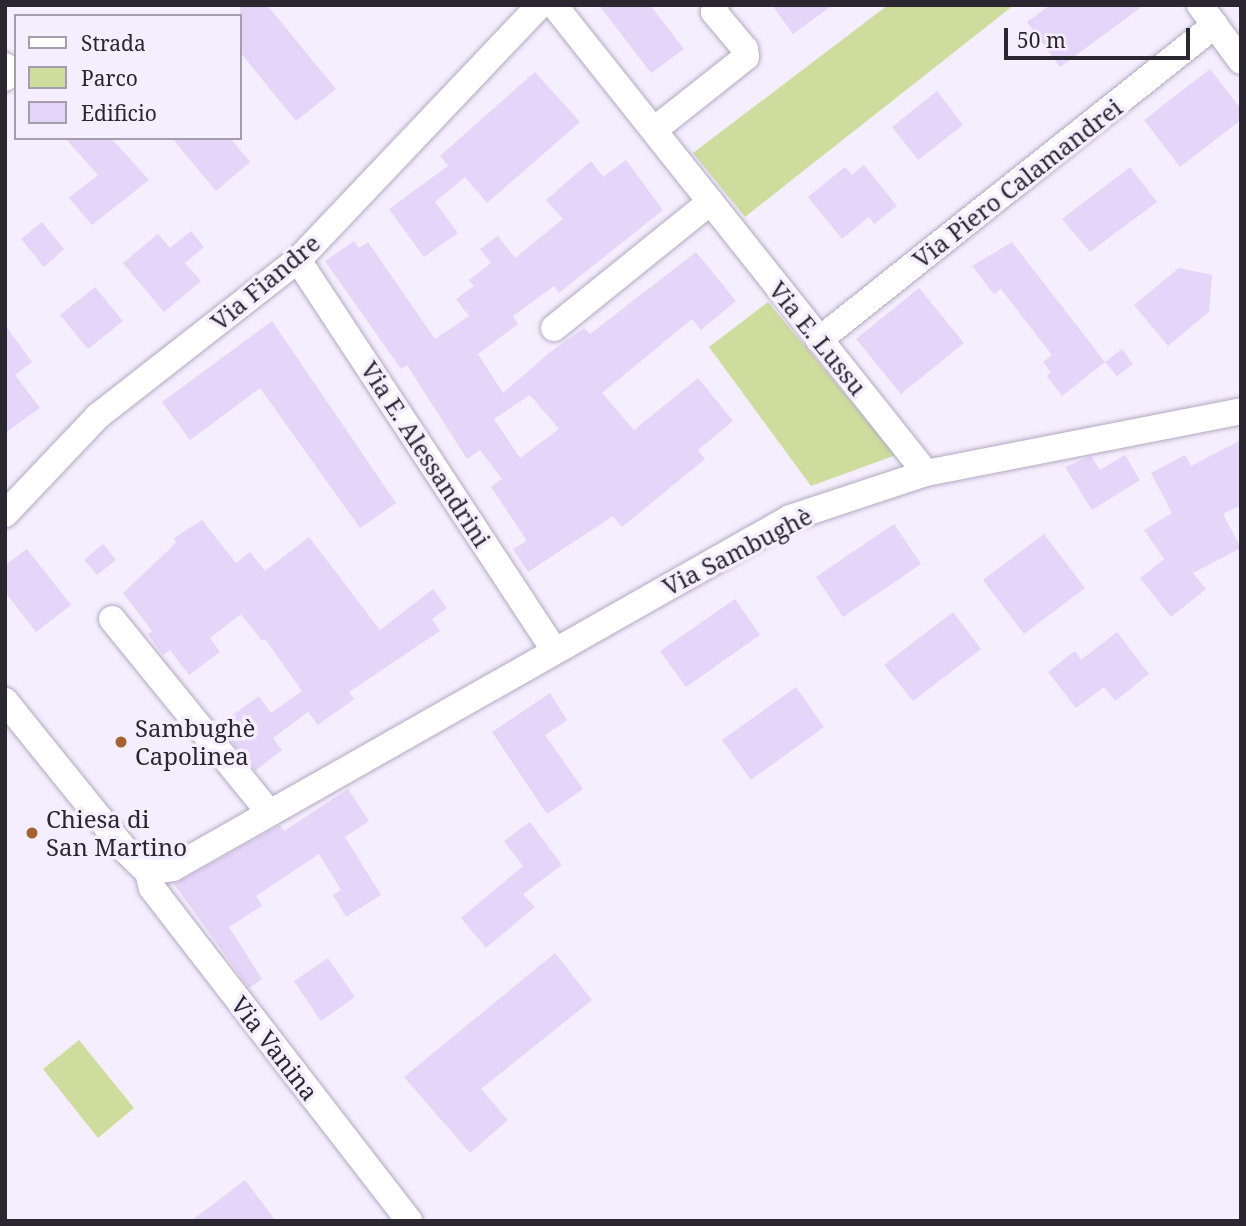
<!DOCTYPE html>
<meta charset="utf-8">
<style>
body{margin:0}
#map{position:relative;width:1246px;height:1226px;overflow:hidden;background:#f5eefe;font-family:"Noto Serif",serif}
div>[style]{position:absolute}
[style*='--x']{left:calc(var(--x)*1px);top:calc(var(--y)*1px);width:calc(var(--w)*1px);rotate:calc(var(--a)*1deg)}
.green>*{inset:0;background:#cedd9e}
.building>*{inset:0;background:#e5d5f8}
.roads{filter:drop-shadow(0 0 2px #b3a9c1) drop-shadow(0 0 2px #b3a9c1)}
.minor>*{height:26px;margin:-13px;padding:0 13px;transform-origin:13px;border-radius:13px;background:#fff}
.dots>*{width:19px;height:19px;translate:-50% -50%;box-sizing:border-box;border:4px solid #f5eefe;border-radius:50%}
span{translate:-50% -50%;white-space:nowrap;text-align:center;line-height:1.15;-webkit-text-stroke:7px #f5eefe;paint-order:stroke}
.street-label{font-size:24px;color:#2b2730}
.poi-label{font-size:24px;color:#2b2730}
.left{translate:0 -50%;text-align:left}
.frame{position:absolute;inset:0;border:7px solid #2b2730;pointer-events:none}
.legend{position:absolute;left:14px;top:14px;width:228px;height:126px;box-sizing:border-box;background:#f5eefe;border:2px solid #a49eac;margin:0;padding:9px 12px;list-style:none;font-size:21px;color:#2b2730}
.legend li{display:flex;align-items:center;gap:14px;height:35px}
.legend b{width:35px;border:2px solid #a49eac}
.scale{position:absolute;left:1004px;top:28px;width:186px;height:32px;box-sizing:border-box;border:4px solid #2b2730;border-top:0;padding-left:9px;font-size:21px;line-height:24px;white-space:nowrap;color:#2b2730;-webkit-text-stroke:5px #f5eefe;paint-order:stroke}
</style>
<div id="map">
<div class="green">
<div style="clip-path:polygon(888px 5px,1014px 5px,745px 217px,693px 153px)"></div>
<div style="clip-path:polygon(768px 302px,896px 455px,811px 486px,709px 347px)"></div>
<div style="clip-path:polygon(79px 1040px,134px 1108px,98px 1138px,43px 1069px)"></div>
</div>
<div class="building">
<div style="clip-path:polygon(240px 5px,267px 5px,336px 89px,296px 121px,240px 52px)"></div>
<div style="clip-path:polygon(599px 5px,650px 5px,684px 49px,651px 73px)"></div>
<div style="clip-path:polygon(772px 5px,833px 5px,793px 34px)"></div>
<div style="clip-path:polygon(1050px 5px,1144px 5px,1060px 67px,1027px 22px)"></div>
<div style="clip-path:polygon(1210px 69px,1241px 109px,1241px 120px,1180px 167px,1144px 120px)"></div>
<div style="clip-path:polygon(535px 72px,580px 122px,487px 203px,465px 177px,435px 202px,458px 233px,424px 257px,389px 209px,448px 166px,440px 156px)"></div>
<div style="clip-path:polygon(937px 91px,963px 125px,918px 160px,892px 127px)"></div>
<div style="clip-path:polygon(65px 138px,111px 138px,149px 180px,92px 225px,69px 198px,98px 175px)"></div>
<div style="clip-path:polygon(172px 138px,230px 138px,250px 162px,216px 191px)"></div>
<div style="clip-path:polygon(evenodd,626px 160px,663px 210px,559px 293px,554px 286px,513px 316px,518px 324px,478px 354px,503px 393px,549px 353px,584px 328px,590px 334px,696px 252px,736px 301px,701px 330px,692px 319px,602px 393px,634px 430px,698px 378px,733px 421px,698px 450px,705px 459px,622px 527px,613px 516px,528px 572px,513px 549px,527px 541px,491px 487px,502px 479px,480px 450px,467px 459px,407px 365px,401px 369px,325px 261px,354px 241px,359px 248px,368px 242px,435px 339px,469px 316px,456px 299px,474px 286px,469px 280px,491px 263px,480px 249px,498px 236px,515px 258px,563px 219px,546px 200px,591px 161px,603px 177px,626px 160px,530px 395px,559px 429px,520px 458px,494px 419px,530px 395px)"></div>
<div style="clip-path:polygon(864px 165px,897px 206px,874px 224px,869px 217px,842px 239px,808px 197px,845px 167px,852px 175px)"></div>
<div style="clip-path:polygon(1130px 167px,1157px 202px,1090px 252px,1062px 219px)"></div>
<div style="clip-path:polygon(42px 222px,64px 249px,44px 267px,21px 239px)"></div>
<div style="clip-path:polygon(191px 231px,204px 247px,185px 263px,201px 281px,164px 312px,123px 263px,158px 234px,170px 248px)"></div>
<div style="clip-path:polygon(1012px 242px,1105px 362px,1062px 396px,1047px 376px,1051px 372px,1043px 362px,1052px 355px,1001px 289px,994px 294px,972px 266px)"></div>
<div style="clip-path:polygon(1179px 268px,1212px 275px,1209px 312px,1168px 346px,1134px 305px)"></div>
<div style="clip-path:polygon(95px 287px,123px 321px,88px 349px,60px 315px)"></div>
<div style="clip-path:polygon(919px 288px,964px 343px,901px 394px,856px 339px)"></div>
<div style="clip-path:polygon(272px 321px,396px 503px,360px 528px,260px 388px,190px 440px,162px 402px)"></div>
<div style="clip-path:polygon(5px 325px,32px 362px,15px 375px,40px 408px,5px 433px)"></div>
<div style="clip-path:polygon(1122px 349px,1133px 364px,1117px 376px,1105px 362px)"></div>
<div style="clip-path:polygon(1241px 440px,1241px 505px,1223px 514px,1241px 548px,1193px 573px,1206px 589px,1171px 617px,1140px 578px,1164px 559px,1144px 530px,1172px 513px,1151px 473px,1185px 455px,1191px 466px)"></div>
<div style="clip-path:polygon(1125px 455px,1140px 480px,1092px 510px,1065px 467px,1091px 456px,1100px 470px)"></div>
<div style="clip-path:polygon(202px 520px,236px 563px,250px 552px,265px 571px,309px 537px,380px 630px,433px 589px,447px 608px,432px 619px,440px 631px,349px 692px,354px 699px,318px 725px,308px 712px,273px 738px,282px 750px,255px 771px,219px 725px,259px 696px,271px 713px,302px 691px,265px 639px,262px 641px,241px 614px,210px 638px,220px 652px,189px 675px,170px 650px,163px 655px,148px 634px,152px 631px,123px 593px,176px 543px,174px 538px)"></div>
<div style="clip-path:polygon(894px 524px,921px 564px,843px 617px,816px 577px)"></div>
<div style="clip-path:polygon(1044px 534px,1085px 588px,1024px 634px,983px 580px)"></div>
<div style="clip-path:polygon(103px 544px,116px 560px,97px 575px,84px 560px)"></div>
<div style="clip-path:polygon(27px 549px,71px 605px,36px 632px,5px 592px,5px 565px)"></div>
<div style="clip-path:polygon(735px 599px,760px 635px,686px 687px,660px 651px)"></div>
<div style="clip-path:polygon(953px 612px,981px 649px,913px 701px,884px 665px)"></div>
<div style="clip-path:polygon(1117px 632px,1149px 674px,1115px 701px,1104px 687px,1076px 708px,1048px 672px,1075px 651px,1081px 660px)"></div>
<div style="clip-path:polygon(796px 687px,824px 727px,751px 780px,722px 740px)"></div>
<div style="clip-path:polygon(550px 693px,567px 720px,545px 735px,583px 789px,547px 814px,492px 732px)"></div>
<div style="clip-path:polygon(348px 789px,369px 821px,345px 837px,381px 895px,346px 917px,333px 895px,341px 890px,319px 854px,256px 896px,262px 906px,229px 927px,262px 979px,249px 988px,174px 884px,280px 825px,284px 831px)"></div>
<div style="clip-path:polygon(530px 822px,562px 865px,523px 894px,535px 907px,486px 948px,461px 918px,523px 866px,504px 841px)"></div>
<div style="clip-path:polygon(555px 953px,592px 1000px,481px 1089px,508px 1120px,470px 1153px,404px 1077px)"></div>
<div style="clip-path:polygon(328px 958px,355px 997px,321px 1021px,294px 981px)"></div>
<div style="clip-path:polygon(245px 1180px,276px 1221px,191px 1221px)"></div>
</div>
<div class="roads">
<div class="minor">
<div style="--x:554;--y:5;--w:598;--a:51.52"></div>
<div style="--x:1200;--y:5;--w:69;--a:53.8"></div>
<div style="--x:5;--y:66;--w:9;--a:49"></div>
<div style="--x:11;--y:73;--w:8;--a:140"></div>
<div style="--x:654;--y:130;--w:117;--a:-38.4"></div>
<div style="--x:746;--y:57;--w:8;--a:-97"></div>
<div style="--x:745;--y:49;--w:48;--a:-130"></div>
<div style="--x:714;--y:12;--w:7;--a:-74"></div>
<div style="--x:298;--y:260;--w:466;--a:56.7"></div>
<div style="--x:554;--y:328;--w:201;--a:-38.9"></div>
<div style="--x:819;--y:340;--w:506;--a:-38.5"></div>
<div style="--x:5;--y:514;--w:135;--a:-46.5"></div>
<div style="--x:98;--y:416;--w:254;--a:-38"></div>
<div style="--x:298;--y:260;--w:352;--a:-46.5"></div>
<div style="--x:112;--y:619;--w:247;--a:50.9"></div>
<div style="--x:5;--y:701;--w:193;--a:51.1"></div>
<div style="--x:126;--y:851;--w:30;--a:44"></div>
<div style="--x:148;--y:872;--w:25;--a:-9"></div>
<div style="--x:173;--y:868;--w:709;--a:-29.56"></div>
<div style="--x:790;--y:518;--w:143;--a:-18.3"></div>
<div style="--x:926;--y:473;--w:321;--a:-11.1"></div>
<div style="--x:148;--y:872;--w:16;--a:76"></div>
<div style="--x:152;--y:888;--w:421;--a:52.3"></div>
</div>
</div>
<div class="dots">
<div style="left:121px;top:742px;background:#a56230"></div>
<div style="left:32px;top:833px;background:#a56230"></div>
</div>
<div class="street-label">
<span style="left:1017px;top:183px;rotate:-38deg">Via Piero Calamandrei</span>
<span style="left:265px;top:282px;rotate:-40deg">Via Fiandre</span>
<span style="left:818px;top:338px;rotate:51deg">Via E. Lussu</span>
<span style="left:426px;top:454px;rotate:57deg">Via E. Alessandrini</span>
<span style="left:737px;top:551px;rotate:-27deg">Via Sambughè</span>
<span style="left:275px;top:1048px;rotate:52deg">Via Vanina</span>
</div>
<div class="poi-label">
<span class="left" style="left:135px;top:742px">Sambughè<br>Capolinea</span>
<span class="left" style="left:46px;top:833px">Chiesa di<br>San Martino</span>
</div>
<div class="frame"></div>
<ul class="legend">
<li><b style="height:9px;background:#fff"></b>Strada</li>
<li><b style="height:19px;background:#cedd9e"></b>Parco</li>
<li><b style="height:19px;background:#e5d5f8"></b>Edificio</li>
</ul>
<div class="scale">50 m</div>
</div>
